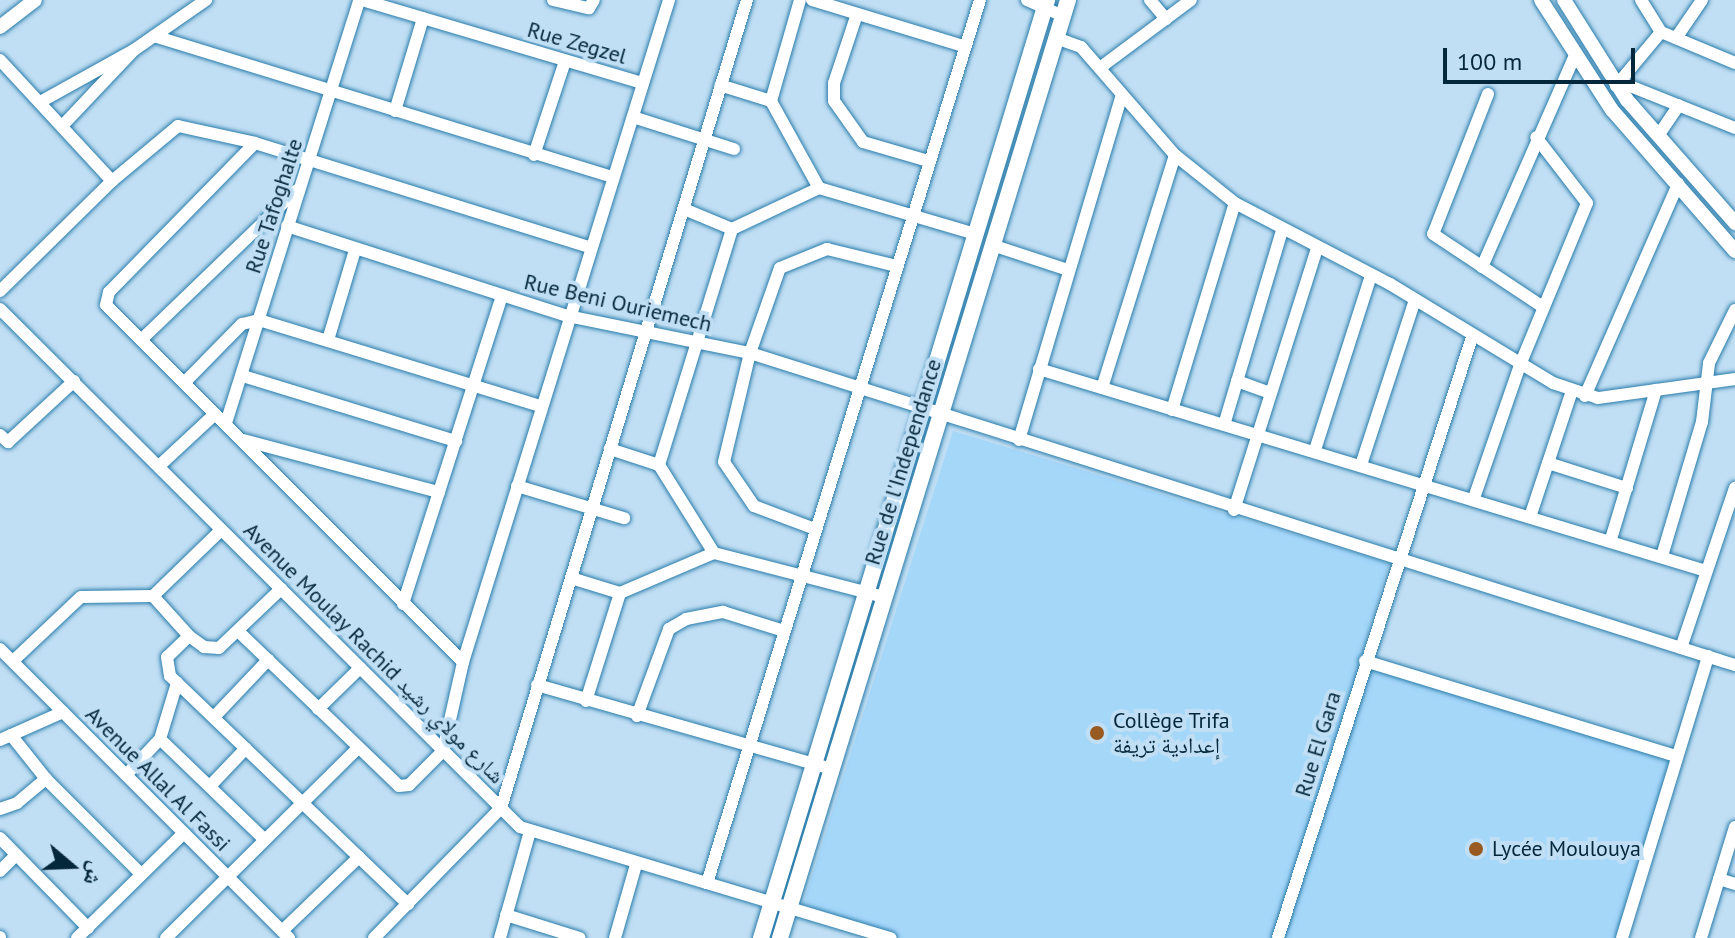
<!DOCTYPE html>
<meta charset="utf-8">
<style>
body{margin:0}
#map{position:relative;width:1735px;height:938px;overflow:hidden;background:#c1dff4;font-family:"PT Sans","Noto Naskh Arabic",sans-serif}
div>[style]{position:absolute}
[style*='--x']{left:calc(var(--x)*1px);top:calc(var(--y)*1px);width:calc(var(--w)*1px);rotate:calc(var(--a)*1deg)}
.built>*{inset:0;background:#a5d7f9}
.roads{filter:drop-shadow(0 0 2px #297cab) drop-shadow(0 0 2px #297cab)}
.minor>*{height:12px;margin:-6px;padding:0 6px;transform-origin:6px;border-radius:6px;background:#fff}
.tertiary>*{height:14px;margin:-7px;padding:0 7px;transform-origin:7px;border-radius:7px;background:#fff}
.secondary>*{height:16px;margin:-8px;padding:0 8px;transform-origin:8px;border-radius:8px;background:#fff}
.dots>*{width:22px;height:22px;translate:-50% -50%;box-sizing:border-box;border:4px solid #c1dff4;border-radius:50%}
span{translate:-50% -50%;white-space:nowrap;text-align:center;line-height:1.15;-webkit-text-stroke:8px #c1dff4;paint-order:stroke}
.street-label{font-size:22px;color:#04273b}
.poi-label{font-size:22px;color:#04273b}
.left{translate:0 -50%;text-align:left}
.north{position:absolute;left:32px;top:826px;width:80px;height:80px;-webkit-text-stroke:6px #c1dff4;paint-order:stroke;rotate:109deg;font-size:22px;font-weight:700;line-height:32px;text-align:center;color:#04273b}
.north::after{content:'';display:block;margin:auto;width:28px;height:36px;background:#04273b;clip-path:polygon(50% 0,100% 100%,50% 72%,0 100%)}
.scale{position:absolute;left:1443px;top:48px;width:192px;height:36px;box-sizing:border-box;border:4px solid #04273b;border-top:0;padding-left:10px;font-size:24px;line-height:28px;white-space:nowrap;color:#04273b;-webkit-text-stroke:6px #c1dff4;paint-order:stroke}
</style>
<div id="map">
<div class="built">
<div style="clip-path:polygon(953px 431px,1389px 563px,1359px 664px,1678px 760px,1623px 938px,901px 938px,803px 904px)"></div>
</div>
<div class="roads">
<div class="minor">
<div style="--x:362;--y:0;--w:293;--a:16.5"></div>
<div style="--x:553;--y:0;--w:37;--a:13"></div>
<div style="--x:589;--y:8;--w:9;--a:-58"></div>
<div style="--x:812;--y:0;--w:158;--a:16.9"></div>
<div style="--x:1027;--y:0;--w:39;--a:24"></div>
<div style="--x:1150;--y:0;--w:25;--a:50"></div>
<div style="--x:1641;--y:0;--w:38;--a:58"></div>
<div style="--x:857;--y:14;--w:73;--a:108.4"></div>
<div style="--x:834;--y:83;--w:18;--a:90"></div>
<div style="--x:834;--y:101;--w:50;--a:54.7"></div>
<div style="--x:863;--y:142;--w:68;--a:16.3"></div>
<div style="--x:154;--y:36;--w:480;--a:17.1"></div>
<div style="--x:1056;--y:38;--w:27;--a:20"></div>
<div style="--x:1081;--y:47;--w:143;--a:49"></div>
<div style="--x:1175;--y:155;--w:77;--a:38.7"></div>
<div style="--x:1235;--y:203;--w:175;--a:27.6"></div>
<div style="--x:1390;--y:284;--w:191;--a:31.3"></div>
<div style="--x:1553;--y:383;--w:47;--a:18.4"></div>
<div style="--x:1598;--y:398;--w:138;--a:-7.9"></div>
<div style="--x:1676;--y:38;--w:46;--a:-55.6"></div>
<div style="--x:0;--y:60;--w:165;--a:47.2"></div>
<div style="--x:1101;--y:67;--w:112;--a:-36.7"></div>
<div style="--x:1620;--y:82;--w:124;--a:21.8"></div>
<div style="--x:1616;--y:86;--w:70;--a:-50.2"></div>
<div style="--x:1661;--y:32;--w:80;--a:22.7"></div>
<div style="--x:1488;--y:94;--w:150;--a:111.4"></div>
<div style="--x:1433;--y:234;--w:132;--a:33.6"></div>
<div style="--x:42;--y:101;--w:105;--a:-29"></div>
<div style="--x:134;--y:50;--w:88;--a:-34.8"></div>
<div style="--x:771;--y:101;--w:105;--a:-74"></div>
<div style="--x:395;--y:111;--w:97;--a:-73.2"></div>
<div style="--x:633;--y:117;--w:106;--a:17.6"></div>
<div style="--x:64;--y:124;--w:102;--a:-46.6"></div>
<div style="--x:1658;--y:136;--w:37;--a:-56"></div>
<div style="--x:255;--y:143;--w:209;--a:134.4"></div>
<div style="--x:109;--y:292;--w:13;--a:103"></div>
<div style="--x:106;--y:305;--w:505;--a:45"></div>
<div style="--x:534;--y:155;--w:99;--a:-71.7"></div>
<div style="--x:819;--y:188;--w:163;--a:16.4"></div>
<div style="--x:684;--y:209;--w:52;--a:22.6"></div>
<div style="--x:732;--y:229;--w:96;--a:-25.2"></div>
<div style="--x:819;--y:188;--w:99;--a:-118.9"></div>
<div style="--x:771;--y:101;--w:53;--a:-162.6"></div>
<div style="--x:287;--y:226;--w:295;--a:17.8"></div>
<div style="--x:568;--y:316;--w:186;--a:11.5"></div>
<div style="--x:750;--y:353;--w:1033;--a:17.58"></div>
<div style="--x:992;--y:245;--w:80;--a:18.2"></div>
<div style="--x:1482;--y:267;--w:232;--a:-66.3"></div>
<div style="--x:0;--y:291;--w:157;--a:-44.5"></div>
<div style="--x:112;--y:181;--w:86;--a:-39.8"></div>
<div style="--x:178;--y:126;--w:79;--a:12.4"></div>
<div style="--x:255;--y:143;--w:350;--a:17.3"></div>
<div style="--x:0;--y:309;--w:734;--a:44.89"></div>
<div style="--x:520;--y:827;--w:387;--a:16.7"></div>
<div style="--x:141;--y:340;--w:216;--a:-43.9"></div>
<div style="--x:328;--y:340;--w:94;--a:-73.3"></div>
<div style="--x:1039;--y:369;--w:697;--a:16.85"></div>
<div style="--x:243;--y:376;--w:223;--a:17"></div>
<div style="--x:1237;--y:381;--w:35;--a:20"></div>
<div style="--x:184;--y:383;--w:83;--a:-45.5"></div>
<div style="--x:242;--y:324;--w:17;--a:-13"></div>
<div style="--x:259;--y:320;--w:294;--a:17"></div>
<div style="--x:1102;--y:388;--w:244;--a:-72.6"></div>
<div style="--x:1585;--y:396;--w:232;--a:-66.3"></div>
<div style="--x:1172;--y:410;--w:216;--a:-73.1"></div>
<div style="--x:226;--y:423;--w:443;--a:-72.5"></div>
<div style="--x:1224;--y:425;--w:202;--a:-73.4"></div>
<div style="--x:0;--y:435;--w:11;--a:41"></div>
<div style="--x:8;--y:442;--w:90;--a:-42.7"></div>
<div style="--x:243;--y:440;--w:203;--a:14.9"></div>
<div style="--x:1019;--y:440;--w:360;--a:-73.4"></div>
<div style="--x:1315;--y:450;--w:183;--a:-72.2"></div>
<div style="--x:1548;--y:463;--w:83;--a:17.6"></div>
<div style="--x:659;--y:465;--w:247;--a:-72.8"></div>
<div style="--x:1361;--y:465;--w:174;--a:-71.9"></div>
<div style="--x:159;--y:466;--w:76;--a:-42.9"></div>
<div style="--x:517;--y:486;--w:112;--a:16.7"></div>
<div style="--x:1474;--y:498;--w:141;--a:-70.9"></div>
<div style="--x:1520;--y:365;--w:175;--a:-67.5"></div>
<div style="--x:1587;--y:203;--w:83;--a:-127.7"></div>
<div style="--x:1234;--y:510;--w:274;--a:-72.4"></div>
<div style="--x:1531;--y:514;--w:130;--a:-71.6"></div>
<div style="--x:815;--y:529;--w:65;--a:-159.3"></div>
<div style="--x:754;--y:506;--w:53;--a:-124.3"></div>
<div style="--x:724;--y:462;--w:112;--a:-76.6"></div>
<div style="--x:750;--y:353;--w:90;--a:-70.6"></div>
<div style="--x:780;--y:268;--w:51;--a:-22"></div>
<div style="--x:827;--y:249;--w:71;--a:13.8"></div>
<div style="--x:1611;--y:539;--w:156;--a:-73.2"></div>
<div style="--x:714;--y:553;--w:176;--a:14.5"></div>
<div style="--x:1662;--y:556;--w:140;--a:-73.4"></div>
<div style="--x:1702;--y:422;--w:59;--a:-83.2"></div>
<div style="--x:1709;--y:363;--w:59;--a:-63.9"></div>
<div style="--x:571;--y:578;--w:51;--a:17"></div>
<div style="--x:620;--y:593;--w:102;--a:-23.1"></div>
<div style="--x:714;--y:553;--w:104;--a:-122"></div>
<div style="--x:659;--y:465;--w:52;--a:-161.9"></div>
<div style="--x:153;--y:596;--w:95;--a:-44.1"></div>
<div style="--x:403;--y:604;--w:324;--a:-72.2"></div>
<div style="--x:238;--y:631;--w:223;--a:43.9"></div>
<div style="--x:399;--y:786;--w:10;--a:-6"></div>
<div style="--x:409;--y:785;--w:48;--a:-45"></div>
<div style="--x:443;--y:751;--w:91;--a:-77.3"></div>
<div style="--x:463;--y:662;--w:693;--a:-72.71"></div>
<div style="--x:189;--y:636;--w:19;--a:36"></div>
<div style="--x:204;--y:647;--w:15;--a:4"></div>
<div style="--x:219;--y:648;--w:86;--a:-43.6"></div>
<div style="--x:1681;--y:648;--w:169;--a:-71.4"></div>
<div style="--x:0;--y:649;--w:409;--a:45"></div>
<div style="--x:13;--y:661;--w:93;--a:-43.3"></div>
<div style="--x:81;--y:597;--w:72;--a:-0.8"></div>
<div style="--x:153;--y:596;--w:54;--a:48"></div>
<div style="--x:189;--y:636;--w:30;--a:136"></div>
<div style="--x:167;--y:657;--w:19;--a:81"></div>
<div style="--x:170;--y:676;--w:330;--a:43.8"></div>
<div style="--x:1365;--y:661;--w:325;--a:17"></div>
<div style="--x:537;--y:685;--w:306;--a:15.9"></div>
<div style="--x:586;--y:701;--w:113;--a:-72.5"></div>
<div style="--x:318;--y:709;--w:59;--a:-44.3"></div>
<div style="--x:637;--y:716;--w:93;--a:-69.8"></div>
<div style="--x:669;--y:629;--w:20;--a:-30"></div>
<div style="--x:686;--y:619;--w:38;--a:-11"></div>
<div style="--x:723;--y:612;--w:64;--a:17.3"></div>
<div style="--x:214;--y:717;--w:79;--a:-46.5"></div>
<div style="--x:11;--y:735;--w:56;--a:51.5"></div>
<div style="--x:46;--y:779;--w:134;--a:45"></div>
<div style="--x:160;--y:739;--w:143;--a:43.9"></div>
<div style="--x:0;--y:740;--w:69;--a:-24"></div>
<div style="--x:126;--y:775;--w:50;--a:-46.6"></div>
<div style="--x:160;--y:739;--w:59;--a:-73.1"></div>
<div style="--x:210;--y:786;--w:52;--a:-46.5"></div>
<div style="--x:0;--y:809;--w:18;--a:-19"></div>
<div style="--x:17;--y:803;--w:38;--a:-40"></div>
<div style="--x:0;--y:838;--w:126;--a:45.6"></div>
<div style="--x:0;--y:871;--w:23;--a:-45"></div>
<div style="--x:1719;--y:879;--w:17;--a:17"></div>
<div style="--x:707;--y:883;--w:924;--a:-72.82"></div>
<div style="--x:506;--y:915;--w:77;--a:17.3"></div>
<div style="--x:282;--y:931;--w:107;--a:-43.9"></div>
<div style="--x:0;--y:937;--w:1;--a:90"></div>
<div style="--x:77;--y:938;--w:150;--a:-44.5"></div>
<div style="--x:166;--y:938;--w:269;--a:-44.7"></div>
<div style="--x:374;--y:938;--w:182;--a:-45.7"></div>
<div style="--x:501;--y:808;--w:845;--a:-73.07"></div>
<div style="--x:500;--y:938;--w:111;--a:-74.3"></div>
<div style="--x:615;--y:938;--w:76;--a:-74"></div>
<div style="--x:1278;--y:938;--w:632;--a:-72.11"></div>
<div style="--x:1622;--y:938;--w:295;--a:-73"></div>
<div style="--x:1701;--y:938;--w:116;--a:-73"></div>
</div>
<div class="tertiary">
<div style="--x:1541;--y:0;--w:131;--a:57.2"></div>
<div style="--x:1612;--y:110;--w:187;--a:48.9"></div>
<div style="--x:1564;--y:0;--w:118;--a:57.8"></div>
<div style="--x:1627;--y:100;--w:164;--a:48.7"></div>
<div style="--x:0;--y:27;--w:44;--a:-37.6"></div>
</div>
<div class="secondary">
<div style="--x:761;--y:938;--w:981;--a:-73.04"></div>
<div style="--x:780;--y:938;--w:981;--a:-72.93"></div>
</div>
</div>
<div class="dots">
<div style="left:1097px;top:733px;background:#995a22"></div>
<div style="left:1476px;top:849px;background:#995a22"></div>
</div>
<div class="street-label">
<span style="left:577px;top:43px;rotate:16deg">Rue Zegzel</span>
<span style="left:274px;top:206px;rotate:-72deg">Rue Tafoghalte</span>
<span style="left:618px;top:303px;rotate:13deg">Rue Beni Ouriemech</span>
<span style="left:903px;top:462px;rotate:-73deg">Rue de l'Independance</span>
<span style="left:374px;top:653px;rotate:45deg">Avenue Moulay Rachid شارع مولاي رشيد</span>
<span style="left:1318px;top:744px;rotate:-73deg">Rue El Gara</span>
<span style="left:158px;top:779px;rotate:45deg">Avenue Allal Al Fassi</span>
</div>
<div class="poi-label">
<span class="left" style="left:1113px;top:733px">Collège Trifa<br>إعدادية تريفة</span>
<span class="left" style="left:1492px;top:849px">Lycée Moulouya</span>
</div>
<div class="north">ش</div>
<div class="scale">100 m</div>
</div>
